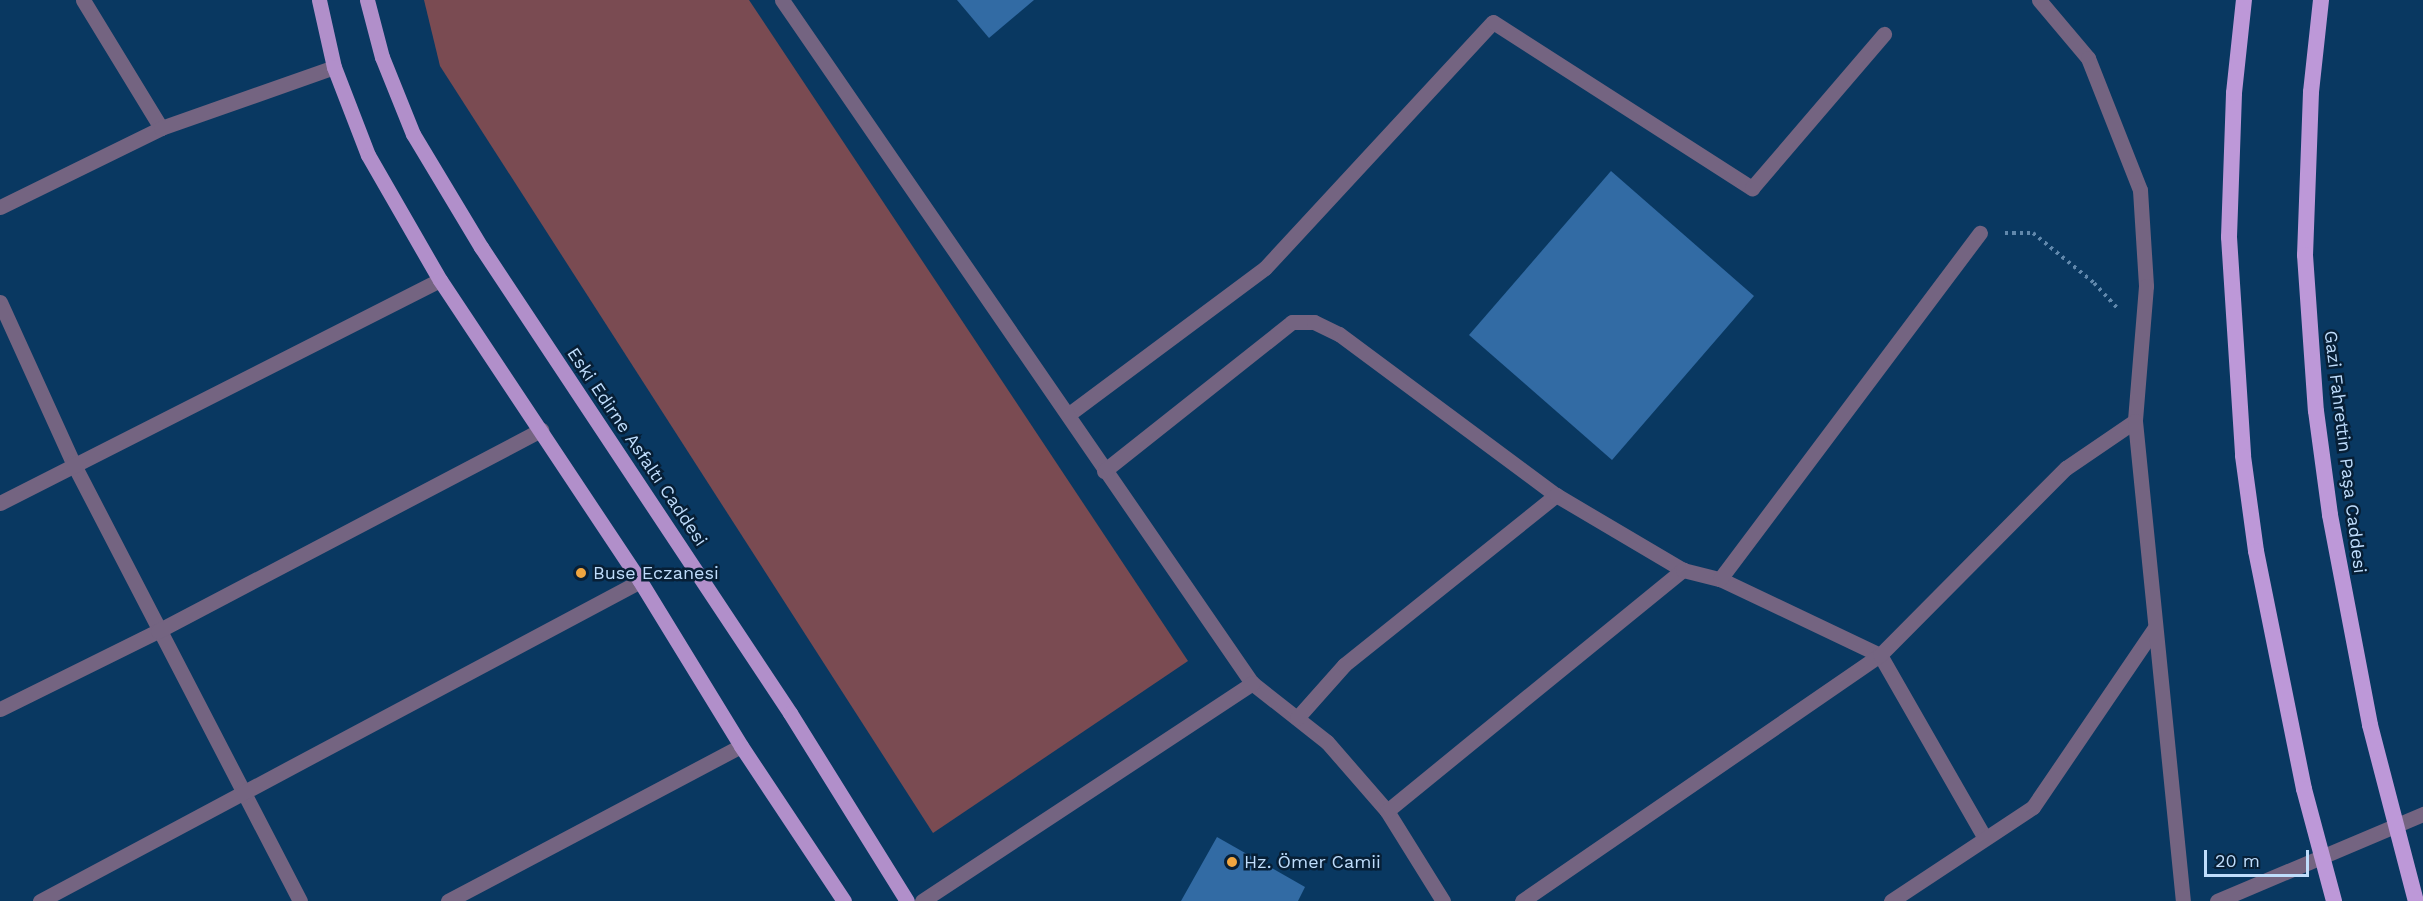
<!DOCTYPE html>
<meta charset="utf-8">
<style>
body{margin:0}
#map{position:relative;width:2423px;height:901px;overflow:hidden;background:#093861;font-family:"Work Sans",sans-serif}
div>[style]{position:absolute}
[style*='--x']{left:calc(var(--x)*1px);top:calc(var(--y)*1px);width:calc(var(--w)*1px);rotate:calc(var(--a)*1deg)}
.green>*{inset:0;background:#7a4b52}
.building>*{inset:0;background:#326ba4}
.path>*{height:4px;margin-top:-2px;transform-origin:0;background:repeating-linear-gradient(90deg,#6188ac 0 3px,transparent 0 7.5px)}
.service>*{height:15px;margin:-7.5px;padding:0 7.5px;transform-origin:7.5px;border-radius:7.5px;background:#746481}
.minor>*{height:15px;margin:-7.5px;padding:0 7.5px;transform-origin:7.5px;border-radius:7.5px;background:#746481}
.tertiary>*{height:15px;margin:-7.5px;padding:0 7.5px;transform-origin:7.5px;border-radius:7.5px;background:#746481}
.primary>*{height:15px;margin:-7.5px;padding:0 7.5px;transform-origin:7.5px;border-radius:7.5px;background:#b18fca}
.trunk>*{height:16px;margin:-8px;padding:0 8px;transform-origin:8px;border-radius:8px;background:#bd98d8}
.trunk-bridge>*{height:16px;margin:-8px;padding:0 8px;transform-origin:8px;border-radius:8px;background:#bd98d8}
.dots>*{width:16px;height:16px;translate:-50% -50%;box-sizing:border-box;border:3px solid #071f36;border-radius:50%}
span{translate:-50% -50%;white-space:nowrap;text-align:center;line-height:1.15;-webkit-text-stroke:5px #071f36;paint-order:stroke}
.street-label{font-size:18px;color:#bfddfc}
.poi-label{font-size:18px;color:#bfddfc}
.left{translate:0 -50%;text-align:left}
.scale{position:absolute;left:2204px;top:850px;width:105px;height:27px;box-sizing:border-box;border:3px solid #bfddfc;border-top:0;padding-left:8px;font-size:18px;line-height:21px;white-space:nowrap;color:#bfddfc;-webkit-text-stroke:4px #071f36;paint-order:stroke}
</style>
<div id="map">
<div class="green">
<div style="clip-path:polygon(424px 0,749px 0,1188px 661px,933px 833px,440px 66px)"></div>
</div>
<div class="building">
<div style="clip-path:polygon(957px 0,1034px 0,989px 38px)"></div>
<div style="clip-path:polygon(1611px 171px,1754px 296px,1612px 460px,1469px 335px)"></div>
<div style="clip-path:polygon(1217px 837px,1305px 887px,1298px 901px,1181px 901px)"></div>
</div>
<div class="path">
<div style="--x:2005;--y:233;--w:28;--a:0"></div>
<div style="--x:2033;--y:233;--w:79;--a:39.3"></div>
<div style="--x:2094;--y:283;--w:35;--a:47"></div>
</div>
<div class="service">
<div style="--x:1069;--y:414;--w:244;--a:-36.7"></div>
<div style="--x:1265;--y:268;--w:335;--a:-47.2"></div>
<div style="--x:1493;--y:22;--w:308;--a:32.7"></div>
<div style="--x:1752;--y:188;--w:203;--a:-49.4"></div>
</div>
<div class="minor">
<div style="--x:83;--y:0;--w:150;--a:58.6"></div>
<div style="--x:782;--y:0;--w:829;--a:55.47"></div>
<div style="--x:1252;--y:683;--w:95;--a:38.2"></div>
<div style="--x:1327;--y:742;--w:91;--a:49"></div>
<div style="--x:1387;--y:811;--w:106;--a:58.1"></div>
<div style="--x:0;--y:207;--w:179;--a:-26.1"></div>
<div style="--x:161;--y:128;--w:183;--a:-19.4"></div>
<div style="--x:0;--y:302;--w:177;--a:65.6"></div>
<div style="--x:73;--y:463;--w:493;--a:62.6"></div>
<div style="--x:1104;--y:471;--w:240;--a:-38.4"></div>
<div style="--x:1292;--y:322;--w:22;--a:0"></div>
<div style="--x:1314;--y:322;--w:28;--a:26"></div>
<div style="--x:1339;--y:334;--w:270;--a:36.6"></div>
<div style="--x:0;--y:503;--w:493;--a:-26.9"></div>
<div style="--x:1720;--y:579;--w:177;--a:25.4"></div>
<div style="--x:1880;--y:655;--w:211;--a:60.2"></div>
<div style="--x:0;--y:709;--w:176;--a:-26.3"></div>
<div style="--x:158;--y:631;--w:433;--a:-27.7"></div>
<div style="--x:1297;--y:718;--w:71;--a:-48.4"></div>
<div style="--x:1344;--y:665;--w:272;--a:-38.7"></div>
<div style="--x:1556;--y:495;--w:147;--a:30.6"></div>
<div style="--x:1387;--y:811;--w:382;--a:-39.2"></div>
<div style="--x:1683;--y:570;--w:38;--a:14"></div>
<div style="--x:1720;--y:579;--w:433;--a:-53.1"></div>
<div style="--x:40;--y:901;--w:680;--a:-28.07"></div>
<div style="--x:448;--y:901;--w:331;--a:-27.9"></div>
<div style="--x:922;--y:901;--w:396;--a:-33.4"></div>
<div style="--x:1522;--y:901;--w:434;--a:-34.5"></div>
<div style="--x:1880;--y:655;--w:264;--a:-45.2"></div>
<div style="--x:2066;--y:468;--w:83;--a:-34.3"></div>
<div style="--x:1891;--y:901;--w:170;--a:-33.5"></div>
<div style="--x:2033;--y:807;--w:215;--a:-55.8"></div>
<div style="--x:2217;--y:901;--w:224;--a:-22.9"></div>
</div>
<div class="tertiary">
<div style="--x:2039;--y:0;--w:76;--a:49.8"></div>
<div style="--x:2088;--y:58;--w:142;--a:68.5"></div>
<div style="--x:2140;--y:190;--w:96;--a:86.4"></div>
<div style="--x:2146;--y:286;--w:135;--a:94.7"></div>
<div style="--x:2135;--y:421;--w:482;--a:84.3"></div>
</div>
<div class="primary">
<div style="--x:319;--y:0;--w:69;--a:77.4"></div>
<div style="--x:334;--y:67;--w:94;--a:68.9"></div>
<div style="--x:368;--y:155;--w:144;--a:60.1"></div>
<div style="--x:440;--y:280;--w:361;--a:56.4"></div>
<div style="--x:640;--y:581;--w:193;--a:58.5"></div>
<div style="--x:741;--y:746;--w:186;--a:56.4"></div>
<div style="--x:367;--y:0;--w:59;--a:75.3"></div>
<div style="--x:382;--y:57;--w:83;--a:68.1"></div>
<div style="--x:413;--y:134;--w:132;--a:59"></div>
<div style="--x:481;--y:247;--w:559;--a:56.45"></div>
<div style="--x:790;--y:713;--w:221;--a:58.1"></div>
</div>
<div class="trunk">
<div style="--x:2311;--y:92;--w:93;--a:-83.8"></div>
<div style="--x:2229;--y:237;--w:144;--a:-88"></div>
<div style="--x:2234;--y:93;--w:94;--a:-83.9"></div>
</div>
<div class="trunk-bridge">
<div style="--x:2311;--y:92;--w:163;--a:92.1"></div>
<div style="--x:2305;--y:255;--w:156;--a:86"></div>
<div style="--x:2316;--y:411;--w:105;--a:82.3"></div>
<div style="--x:2330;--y:515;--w:214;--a:79.2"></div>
<div style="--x:2370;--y:725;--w:182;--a:75.4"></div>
<div style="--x:2229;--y:237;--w:219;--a:86.3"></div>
<div style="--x:2243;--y:456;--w:96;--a:82.2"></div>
<div style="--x:2256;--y:551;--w:243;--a:78.6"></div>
<div style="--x:2304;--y:789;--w:116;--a:75"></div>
</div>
<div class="dots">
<div style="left:581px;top:573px;background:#f1a640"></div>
<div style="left:1232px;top:862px;background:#f1a640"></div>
</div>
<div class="street-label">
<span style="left:637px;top:447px;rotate:56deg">Eski Edirne Asfaltı Caddesi</span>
<span style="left:2345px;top:452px;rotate:83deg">Gazi Fahrettin Paşa Caddesi</span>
</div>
<div class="poi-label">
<span class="left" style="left:593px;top:573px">Buse Eczanesi</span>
<span class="left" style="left:1244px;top:862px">Hz. Ömer Camii</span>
</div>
<div class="scale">20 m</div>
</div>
